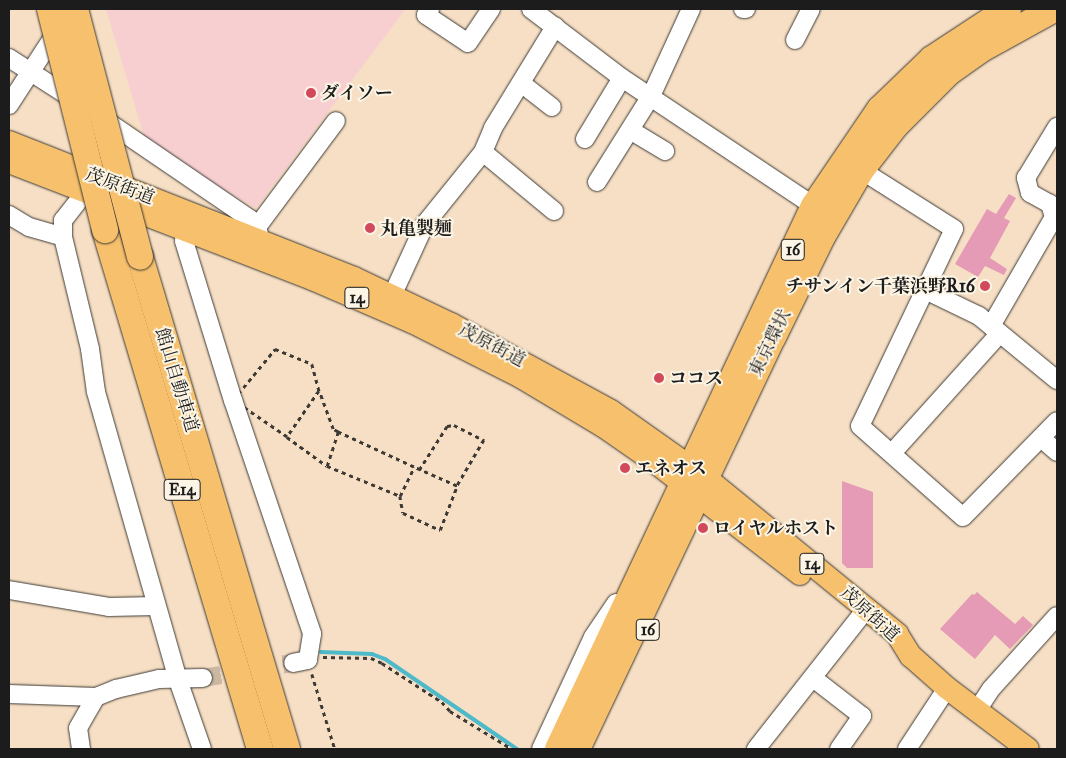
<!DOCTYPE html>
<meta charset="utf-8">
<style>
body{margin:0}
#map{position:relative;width:1066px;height:758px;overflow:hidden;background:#f6dfc4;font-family:"IM FELL Great Primer","Noto Serif JP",serif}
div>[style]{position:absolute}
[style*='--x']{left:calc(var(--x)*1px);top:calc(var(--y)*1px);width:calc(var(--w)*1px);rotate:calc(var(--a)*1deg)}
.built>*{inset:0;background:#f7cfd1}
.stream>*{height:4px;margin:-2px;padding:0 2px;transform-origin:2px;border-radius:2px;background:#4eb9c9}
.building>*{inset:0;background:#e59bb5}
.minor-tunnel>*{height:18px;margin-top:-9px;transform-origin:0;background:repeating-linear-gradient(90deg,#cab8a2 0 18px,transparent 0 27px)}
.path>*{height:2.5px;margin-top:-1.25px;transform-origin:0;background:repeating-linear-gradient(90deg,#3d3935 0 4px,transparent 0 8px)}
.roads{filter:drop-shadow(0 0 1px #3d3935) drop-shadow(0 0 1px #3d3935)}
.minor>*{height:18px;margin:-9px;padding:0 9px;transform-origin:9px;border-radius:9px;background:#fff}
.major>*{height:22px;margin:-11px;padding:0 11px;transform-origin:11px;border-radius:11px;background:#f7c06c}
.highway>*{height:26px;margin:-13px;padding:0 13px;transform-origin:13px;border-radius:13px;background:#f7c06c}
.bridges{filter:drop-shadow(0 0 1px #3d3935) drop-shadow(0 0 1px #3d3935)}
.highway-bridge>*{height:26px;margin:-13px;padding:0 13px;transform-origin:13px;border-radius:13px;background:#f7c06c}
.dots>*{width:14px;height:14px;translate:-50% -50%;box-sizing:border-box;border:2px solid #fcf5e5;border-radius:50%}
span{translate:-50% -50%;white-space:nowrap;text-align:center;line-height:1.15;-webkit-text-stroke:4px #fcf5e5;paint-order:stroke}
.shield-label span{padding:1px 4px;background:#fcf5e5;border:1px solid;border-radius:4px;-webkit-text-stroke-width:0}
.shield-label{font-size:16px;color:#1c1c1c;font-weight:700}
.poi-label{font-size:18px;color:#1c1c1c;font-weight:700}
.left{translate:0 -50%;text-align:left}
.right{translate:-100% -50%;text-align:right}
.street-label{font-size:18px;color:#1c1c1c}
.frame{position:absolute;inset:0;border:10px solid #1c1c1c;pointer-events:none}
</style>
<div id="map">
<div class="built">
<div style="clip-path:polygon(106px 9px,401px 9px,404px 11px,256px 208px,226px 191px,144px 136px)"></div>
</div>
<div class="stream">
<div style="--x:321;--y:652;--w:51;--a:2.2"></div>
<div style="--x:372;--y:654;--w:14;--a:21"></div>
<div style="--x:385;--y:659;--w:160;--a:34.3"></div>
</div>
<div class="building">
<div style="clip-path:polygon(1009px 194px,1016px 198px,1004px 218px,1010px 221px,990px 258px,1007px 269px,1004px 275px,985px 266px,978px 277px,955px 264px,987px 209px,996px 214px)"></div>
<div style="clip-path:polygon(842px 481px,873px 492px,873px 568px,847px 568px,842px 563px)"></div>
<div style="clip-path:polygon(977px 592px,1015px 624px,1023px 616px,1033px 625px,1010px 649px,995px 635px,975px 659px,940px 629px,972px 594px,974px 595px)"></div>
</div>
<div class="minor-tunnel">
<div style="--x:203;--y:678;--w:91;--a:-9.5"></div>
</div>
<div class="path">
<div style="--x:275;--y:349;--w:40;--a:22"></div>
<div style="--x:312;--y:364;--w:28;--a:75"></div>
<div style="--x:319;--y:391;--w:56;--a:124.8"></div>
<div style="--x:287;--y:437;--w:65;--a:-145.6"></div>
<div style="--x:233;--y:400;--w:66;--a:-50.5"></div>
<div style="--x:287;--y:437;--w:49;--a:35.9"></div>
<div style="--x:327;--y:466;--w:36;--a:-72"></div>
<div style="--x:338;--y:432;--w:6;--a:-149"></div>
<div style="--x:333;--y:429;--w:40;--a:-110.2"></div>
<div style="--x:327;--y:466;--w:79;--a:22.3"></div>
<div style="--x:400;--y:496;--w:32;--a:-64"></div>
<div style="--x:414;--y:467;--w:84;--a:-155.3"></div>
<div style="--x:419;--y:470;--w:52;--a:-57.5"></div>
<div style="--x:447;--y:426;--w:7;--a:-8"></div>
<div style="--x:454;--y:425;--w:34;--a:27"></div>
<div style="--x:484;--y:440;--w:53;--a:120.4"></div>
<div style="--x:400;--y:496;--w:17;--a:80"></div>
<div style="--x:403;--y:513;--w:41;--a:24.7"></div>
<div style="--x:440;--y:530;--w:47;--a:-68.9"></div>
<div style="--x:457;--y:486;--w:47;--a:-156.2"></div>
<div style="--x:323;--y:657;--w:48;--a:1.2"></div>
<div style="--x:371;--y:658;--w:12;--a:24"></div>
<div style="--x:382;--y:663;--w:72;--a:33"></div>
<div style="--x:442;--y:702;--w:12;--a:48"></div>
<div style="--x:450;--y:711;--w:73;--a:31.5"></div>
<div style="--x:312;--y:674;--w:78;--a:73"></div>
</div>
<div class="roads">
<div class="minor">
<div style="--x:430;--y:9;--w:7;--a:124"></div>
<div style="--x:426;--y:15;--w:50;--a:33.7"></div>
<div style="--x:468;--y:43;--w:41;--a:-55.9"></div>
<div style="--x:531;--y:9;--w:114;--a:37.2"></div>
<div style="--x:622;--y:78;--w:231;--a:33.7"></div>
<div style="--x:743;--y:9;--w:3;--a:0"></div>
<div style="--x:795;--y:40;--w:35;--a:-63"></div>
<div style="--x:9;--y:58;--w:80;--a:32.7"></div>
<div style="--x:521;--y:83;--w:39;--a:38"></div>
<div style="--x:9;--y:105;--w:92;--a:-57"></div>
<div style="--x:102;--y:118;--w:179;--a:34.3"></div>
<div style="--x:250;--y:219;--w:11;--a:49"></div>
<div style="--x:257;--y:227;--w:24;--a:75"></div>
<div style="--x:630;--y:130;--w:41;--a:31"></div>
<div style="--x:585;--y:139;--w:71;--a:-58.8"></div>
<div style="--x:861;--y:170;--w:110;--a:32.4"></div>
<div style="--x:954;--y:229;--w:218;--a:115.5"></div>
<div style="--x:860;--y:426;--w:137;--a:41.5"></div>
<div style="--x:963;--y:517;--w:134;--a:-45.6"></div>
<div style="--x:597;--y:182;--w:102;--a:-57.9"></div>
<div style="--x:651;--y:96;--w:96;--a:-65.3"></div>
<div style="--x:86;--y:191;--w:37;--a:128"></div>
<div style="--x:63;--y:220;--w:17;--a:90"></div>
<div style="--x:63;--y:237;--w:115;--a:76.4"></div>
<div style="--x:90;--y:349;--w:43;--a:82.1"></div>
<div style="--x:96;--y:392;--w:299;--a:74.1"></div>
<div style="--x:178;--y:680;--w:73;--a:70.8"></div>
<div style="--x:554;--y:211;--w:92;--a:-140.3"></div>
<div style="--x:483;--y:152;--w:26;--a:-67"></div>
<div style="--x:493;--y:128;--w:119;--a:-58.5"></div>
<div style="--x:9;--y:215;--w:23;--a:31"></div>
<div style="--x:29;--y:227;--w:35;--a:16"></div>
<div style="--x:257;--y:227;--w:132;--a:-53.3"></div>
<div style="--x:186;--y:229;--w:12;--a:99"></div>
<div style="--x:184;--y:241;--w:166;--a:72.9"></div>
<div style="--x:233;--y:400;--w:247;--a:71.3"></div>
<div style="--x:312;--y:634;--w:26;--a:99"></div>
<div style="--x:308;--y:660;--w:15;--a:169"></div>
<div style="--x:923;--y:289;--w:62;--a:25.7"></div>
<div style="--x:979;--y:316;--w:101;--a:39.4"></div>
<div style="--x:392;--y:296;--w:79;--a:-65.4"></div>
<div style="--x:425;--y:224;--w:92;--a:-51.1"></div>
<div style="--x:991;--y:326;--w:126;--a:-60"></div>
<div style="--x:1054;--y:217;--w:14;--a:-107"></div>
<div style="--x:1050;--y:204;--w:23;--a:-151"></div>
<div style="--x:1030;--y:193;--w:16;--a:-105"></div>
<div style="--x:1026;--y:178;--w:60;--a:-58.7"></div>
<div style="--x:1041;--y:438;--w:21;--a:41"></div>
<div style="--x:892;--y:453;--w:161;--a:-48"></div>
<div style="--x:9;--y:590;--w:101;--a:9.6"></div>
<div style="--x:109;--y:607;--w:47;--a:-1.2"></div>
<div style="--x:813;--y:678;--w:62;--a:37.8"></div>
<div style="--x:862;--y:716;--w:40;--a:124.9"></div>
<div style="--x:9;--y:694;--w:87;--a:2"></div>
<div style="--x:96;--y:697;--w:22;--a:-22"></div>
<div style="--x:116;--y:689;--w:44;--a:-13.1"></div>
<div style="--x:159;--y:679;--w:44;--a:-1.3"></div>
<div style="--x:976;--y:712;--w:27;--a:-57"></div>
<div style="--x:991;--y:689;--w:98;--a:-47.9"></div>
<div style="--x:81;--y:749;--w:21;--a:-98"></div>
<div style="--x:78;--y:728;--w:36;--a:-60"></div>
<div style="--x:541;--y:749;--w:123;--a:-65.1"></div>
<div style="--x:593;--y:637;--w:41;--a:-55.9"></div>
<div style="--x:756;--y:749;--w:178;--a:-51.8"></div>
<div style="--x:907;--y:749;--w:73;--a:-56.7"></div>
</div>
<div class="major">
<div style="--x:9;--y:142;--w:371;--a:21.5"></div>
<div style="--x:354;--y:278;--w:107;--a:25.4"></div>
<div style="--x:451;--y:324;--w:182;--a:28.5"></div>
<div style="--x:611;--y:411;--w:116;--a:35.2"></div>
<div style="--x:706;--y:478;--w:247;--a:39.2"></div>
<div style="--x:897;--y:634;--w:26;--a:58"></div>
<div style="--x:911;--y:656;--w:48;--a:41.6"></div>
<div style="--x:947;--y:688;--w:101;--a:37"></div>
<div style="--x:9;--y:162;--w:325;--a:21.1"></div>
<div style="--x:312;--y:279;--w:109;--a:23.3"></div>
<div style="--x:412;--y:322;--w:122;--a:26.8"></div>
<div style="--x:521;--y:377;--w:96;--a:30.9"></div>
<div style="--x:603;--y:426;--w:63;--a:34.7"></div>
<div style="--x:655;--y:462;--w:183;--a:37.7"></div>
</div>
<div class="highway">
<div style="--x:105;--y:230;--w:542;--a:73.37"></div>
<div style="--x:140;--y:257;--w:513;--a:73.36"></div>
<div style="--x:558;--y:749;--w:600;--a:-64.76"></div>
<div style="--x:814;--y:206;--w:117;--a:-55.8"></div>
<div style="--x:880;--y:109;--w:72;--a:-43.9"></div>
<div style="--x:932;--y:59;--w:91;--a:-33.3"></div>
<div style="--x:577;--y:749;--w:456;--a:-64.6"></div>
<div style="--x:773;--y:337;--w:111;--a:-63.9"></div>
<div style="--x:822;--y:237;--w:78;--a:-59.8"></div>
<div style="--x:861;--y:170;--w:56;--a:-52.3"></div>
<div style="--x:895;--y:126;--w:76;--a:-45"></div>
<div style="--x:949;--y:72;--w:38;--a:-35"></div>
<div style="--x:980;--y:50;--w:85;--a:-29"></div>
</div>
</div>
<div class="bridges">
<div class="highway-bridge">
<div style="--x:50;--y:9;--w:228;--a:76"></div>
<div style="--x:75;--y:9;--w:256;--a:75.3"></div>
</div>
</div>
<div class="dots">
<div style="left:311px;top:93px;background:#d1495b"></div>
<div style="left:370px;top:228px;background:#d1495b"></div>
<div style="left:985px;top:286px;background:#d1495b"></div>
<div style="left:659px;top:378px;background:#d1495b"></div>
<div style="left:625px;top:468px;background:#d1495b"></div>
<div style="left:703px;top:528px;background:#d1495b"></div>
</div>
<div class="shield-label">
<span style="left:793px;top:250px">16</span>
<span style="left:357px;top:298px">14</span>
<span style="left:182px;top:490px">E14</span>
<span style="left:812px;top:564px">14</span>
<span style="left:648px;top:630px">16</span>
</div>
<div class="poi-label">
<span class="left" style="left:321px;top:93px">ダイソー</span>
<span class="left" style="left:380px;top:228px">丸亀製麺</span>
<span class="right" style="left:975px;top:286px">チサンイン千葉浜野R16</span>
<span class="left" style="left:669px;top:378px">ココス</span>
<span class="left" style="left:635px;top:468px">エネオス</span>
<span class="left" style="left:713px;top:528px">ロイヤルホスト</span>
</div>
<div class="street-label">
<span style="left:120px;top:186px;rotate:21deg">茂原街道</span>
<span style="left:770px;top:343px;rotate:-64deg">東京環状</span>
<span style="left:492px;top:345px;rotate:28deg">茂原街道</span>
<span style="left:177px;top:380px;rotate:73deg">館山自動車道</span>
<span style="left:870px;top:614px;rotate:42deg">茂原街道</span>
</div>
<div class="frame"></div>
</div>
